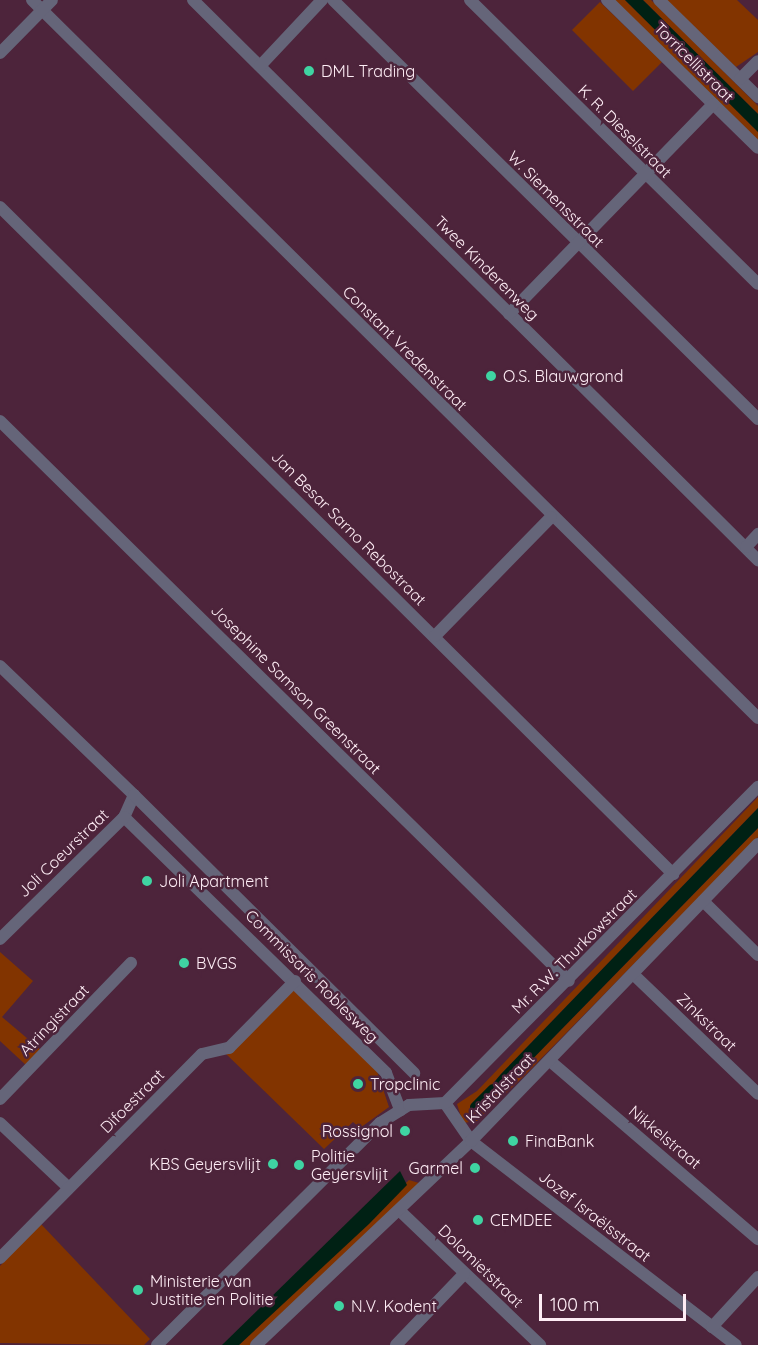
<!DOCTYPE html>
<meta charset="utf-8">
<style>
body{margin:0}
#map{position:relative;width:758px;height:1345px;overflow:hidden;background:#4d243b;font-family:Quicksand,sans-serif}
div>[style]{position:absolute}
[style*='--x']{left:calc(var(--x)*1px);top:calc(var(--y)*1px);width:calc(var(--w)*1px);rotate:calc(var(--a)*1deg)}
.green>*{inset:0;background:#823400}
.water>*{inset:0;background:#002114}
.canal>*{height:10px;margin:-5px;padding:0 5px;transform-origin:5px;border-radius:5px;background:#002114}
.minor>*{height:12px;margin:-6px;padding:0 6px;transform-origin:6px;border-radius:6px;background:#656579}
.dots>*{width:16px;height:16px;translate:-50% -50%;box-sizing:border-box;border:3px solid #4d243b;border-radius:50%}
span{translate:-50% -50%;white-space:nowrap;text-align:center;line-height:1.15;-webkit-text-stroke:5px #4d243b;paint-order:stroke}
.street-label{font-size:16px;color:#feedf5}
.poi-label{font-size:16px;color:#feedf5}
.left{translate:0 -50%;text-align:left}
.right{translate:-100% -50%;text-align:right}
.scale{position:absolute;left:539px;top:1294px;width:147px;height:27px;box-sizing:border-box;border:3px solid #feedf5;border-top:0;padding-left:8px;font-size:18px;line-height:21px;white-space:nowrap;color:#feedf5;-webkit-text-stroke:4px #4d243b;paint-order:stroke}
</style>
<div id="map">
<div class="green">
<div style="clip-path:polygon(614px 0,625px 0,697px 70px,758px 132px,758px 142px)"></div>
<div style="clip-path:polygon(643px 0,651px 0,708px 56px,758px 106px,758px 114px)"></div>
<div style="clip-path:polygon(666px 0,737px 0,758px 20px,758px 52px,736px 67px)"></div>
<div style="clip-path:polygon(600px 2px,662px 62px,633px 91px,572px 30px)"></div>
<div style="clip-path:polygon(758px 797px,758px 808px,501px 1074px,482px 1096px,485px 1100px,515px 1077px,758px 828px,758px 837px,526px 1074px,477px 1121px,463px 1123px,457px 1104px,477px 1091px)"></div>
<div style="clip-path:polygon(0 952px,33px 981px,2px 1017px,41px 1050px,27px 1066px,0 1041px)"></div>
<div style="clip-path:polygon(295px 988px,377px 1071px,389px 1107px,360px 1128px,353px 1122px,324px 1149px,225px 1053px)"></div>
<div style="clip-path:polygon(409px 1180px,419px 1183px,250px 1345px,239px 1345px)"></div>
<div style="clip-path:polygon(40px 1223px,150px 1339px,144px 1345px,0 1343px,0 1266px)"></div>
</div>
<div class="water">
<div style="clip-path:polygon(625px 0,643px 0,758px 114px,758px 132px)"></div>
<div style="clip-path:polygon(758px 808px,758px 828px,515px 1077px,485px 1100px,482px 1097px,501px 1074px)"></div>
<div style="clip-path:polygon(400px 1171px,407px 1185px,369px 1224px,239px 1345px,222px 1345px)"></div>
</div>
<div class="canal">
<div style="--x:475;--y:1107;--w:25;--a:-45"></div>
</div>
<div class="minor">
<div style="--x:32;--y:0;--w:1021;--a:44.68"></div>
<div style="--x:193;--y:0;--w:796;--a:44.75"></div>
<div style="--x:333;--y:0;--w:597;--a:44.59"></div>
<div style="--x:470;--y:0;--w:404;--a:44.6"></div>
<div style="--x:607;--y:0;--w:211;--a:44.4"></div>
<div style="--x:659;--y:0;--w:139;--a:44.4"></div>
<div style="--x:0;--y:53;--w:74;--a:-45.5"></div>
<div style="--x:260;--y:66;--w:91;--a:-46.8"></div>
<div style="--x:740;--y:79;--w:25;--a:-45"></div>
<div style="--x:0;--y:207;--w:948;--a:44.74"></div>
<div style="--x:509;--y:314;--w:293;--a:-45.8"></div>
<div style="--x:0;--y:421;--w:798;--a:44.54"></div>
<div style="--x:746;--y:547;--w:18;--a:-47"></div>
<div style="--x:435;--y:636;--w:166;--a:-45.7"></div>
<div style="--x:0;--y:666;--w:186;--a:43.9"></div>
<div style="--x:134;--y:795;--w:24;--a:114"></div>
<div style="--x:124;--y:817;--w:366;--a:44.3"></div>
<div style="--x:386;--y:1073;--w:40;--a:69"></div>
<div style="--x:134;--y:795;--w:395;--a:44.8"></div>
<div style="--x:703;--y:901;--w:77;--a:44.5"></div>
<div style="--x:0;--y:939;--w:174;--a:-44.5"></div>
<div style="--x:633;--y:974;--w:173;--a:43.8"></div>
<div style="--x:550;--y:1061;--w:274;--a:40.6"></div>
<div style="--x:0;--y:1099;--w:189;--a:-46.1"></div>
<div style="--x:445;--y:1103;--w:46;--a:55.6"></div>
<div style="--x:471;--y:1141;--w:334;--a:37.6"></div>
<div style="--x:0;--y:1123;--w:93;--a:43.3"></div>
<div style="--x:400;--y:1211;--w:194;--a:43.7"></div>
<div style="--x:0;--y:1258;--w:287;--a:-45.3"></div>
<div style="--x:202;--y:1054;--w:28;--a:-13"></div>
<div style="--x:229;--y:1048;--w:94;--a:-45.4"></div>
<div style="--x:712;--y:1327;--w:68;--a:-47.4"></div>
<div style="--x:157;--y:1345;--w:315;--a:-44.9"></div>
<div style="--x:380;--y:1123;--w:34;--a:-32"></div>
<div style="--x:409;--y:1105;--w:36;--a:-3"></div>
<div style="--x:445;--y:1103;--w:445;--a:-45.3"></div>
<div style="--x:256;--y:1345;--w:296;--a:-43.5"></div>
<div style="--x:471;--y:1141;--w:413;--a:-46"></div>
<div style="--x:396;--y:1345;--w:98;--a:-46.2"></div>
</div>
<div class="dots">
<div style="left:309px;top:71px;background:#3fd4a2"></div>
<div style="left:491px;top:376px;background:#3fd4a2"></div>
<div style="left:147px;top:881px;background:#3fd4a2"></div>
<div style="left:184px;top:963px;background:#3fd4a2"></div>
<div style="left:358px;top:1084px;background:#3fd4a2"></div>
<div style="left:405px;top:1131px;background:#3fd4a2"></div>
<div style="left:513px;top:1141px;background:#3fd4a2"></div>
<div style="left:273px;top:1164px;background:#3fd4a2"></div>
<div style="left:299px;top:1165px;background:#3fd4a2"></div>
<div style="left:475px;top:1168px;background:#3fd4a2"></div>
<div style="left:478px;top:1220px;background:#3fd4a2"></div>
<div style="left:138px;top:1290px;background:#3fd4a2"></div>
<div style="left:339px;top:1306px;background:#3fd4a2"></div>
</div>
<div class="street-label">
<span style="left:694px;top:62px;rotate:45deg">Torricellistraat</span>
<span style="left:625px;top:131px;rotate:45deg">K. R. Dieselstraat</span>
<span style="left:556px;top:199px;rotate:45deg">W. Siemensstraat</span>
<span style="left:487px;top:268px;rotate:45deg">Twee Kinderenweg</span>
<span style="left:405px;top:348px;rotate:45deg">Constant Vredenstraat</span>
<span style="left:349px;top:528px;rotate:45deg">Jan Besar Sarno Rebostraat</span>
<span style="left:296px;top:689px;rotate:45deg">Josephine Samson Greenstraat</span>
<span style="left:63px;top:853px;rotate:-44deg">Joli Coeurstraat</span>
<span style="left:574px;top:951px;rotate:-45deg">Mr. R.W. Thurkowstraat</span>
<span style="left:312px;top:976px;rotate:45deg">Commissaris Roblesweg</span>
<span style="left:54px;top:1020px;rotate:-46deg">Atringistraat</span>
<span style="left:707px;top:1022px;rotate:44deg">Zinkstraat</span>
<span style="left:500px;top:1088px;rotate:-46deg">Kristalstraat</span>
<span style="left:132px;top:1101px;rotate:-45deg">Difoestraat</span>
<span style="left:665px;top:1137px;rotate:40deg">Nikkelstraat</span>
<span style="left:595px;top:1216px;rotate:38deg">Jozef Israëlsstraat</span>
<span style="left:481px;top:1266px;rotate:44deg">Dolomietstraat</span>
</div>
<div class="poi-label">
<span class="left" style="left:321px;top:71px">DML Trading</span>
<span class="left" style="left:503px;top:376px">O.S. Blauwgrond</span>
<span class="left" style="left:159px;top:881px">Joli Apartment</span>
<span class="left" style="left:196px;top:963px">BVGS</span>
<span class="left" style="left:370px;top:1084px">Tropclinic</span>
<span class="right" style="left:393px;top:1131px">Rossignol</span>
<span class="left" style="left:525px;top:1141px">FinaBank</span>
<span class="left" style="left:311px;top:1165px">Politie<br>Geyersvlijt</span>
<span class="right" style="left:261px;top:1164px">KBS Geyersvlijt</span>
<span class="right" style="left:463px;top:1168px">Garmel</span>
<span class="left" style="left:490px;top:1220px">CEMDEE</span>
<span class="left" style="left:150px;top:1290px">Ministerie van<br>Justitie en Politie</span>
<span class="left" style="left:351px;top:1306px">N.V. Kodent</span>
</div>
<div class="scale">100 m</div>
</div>
